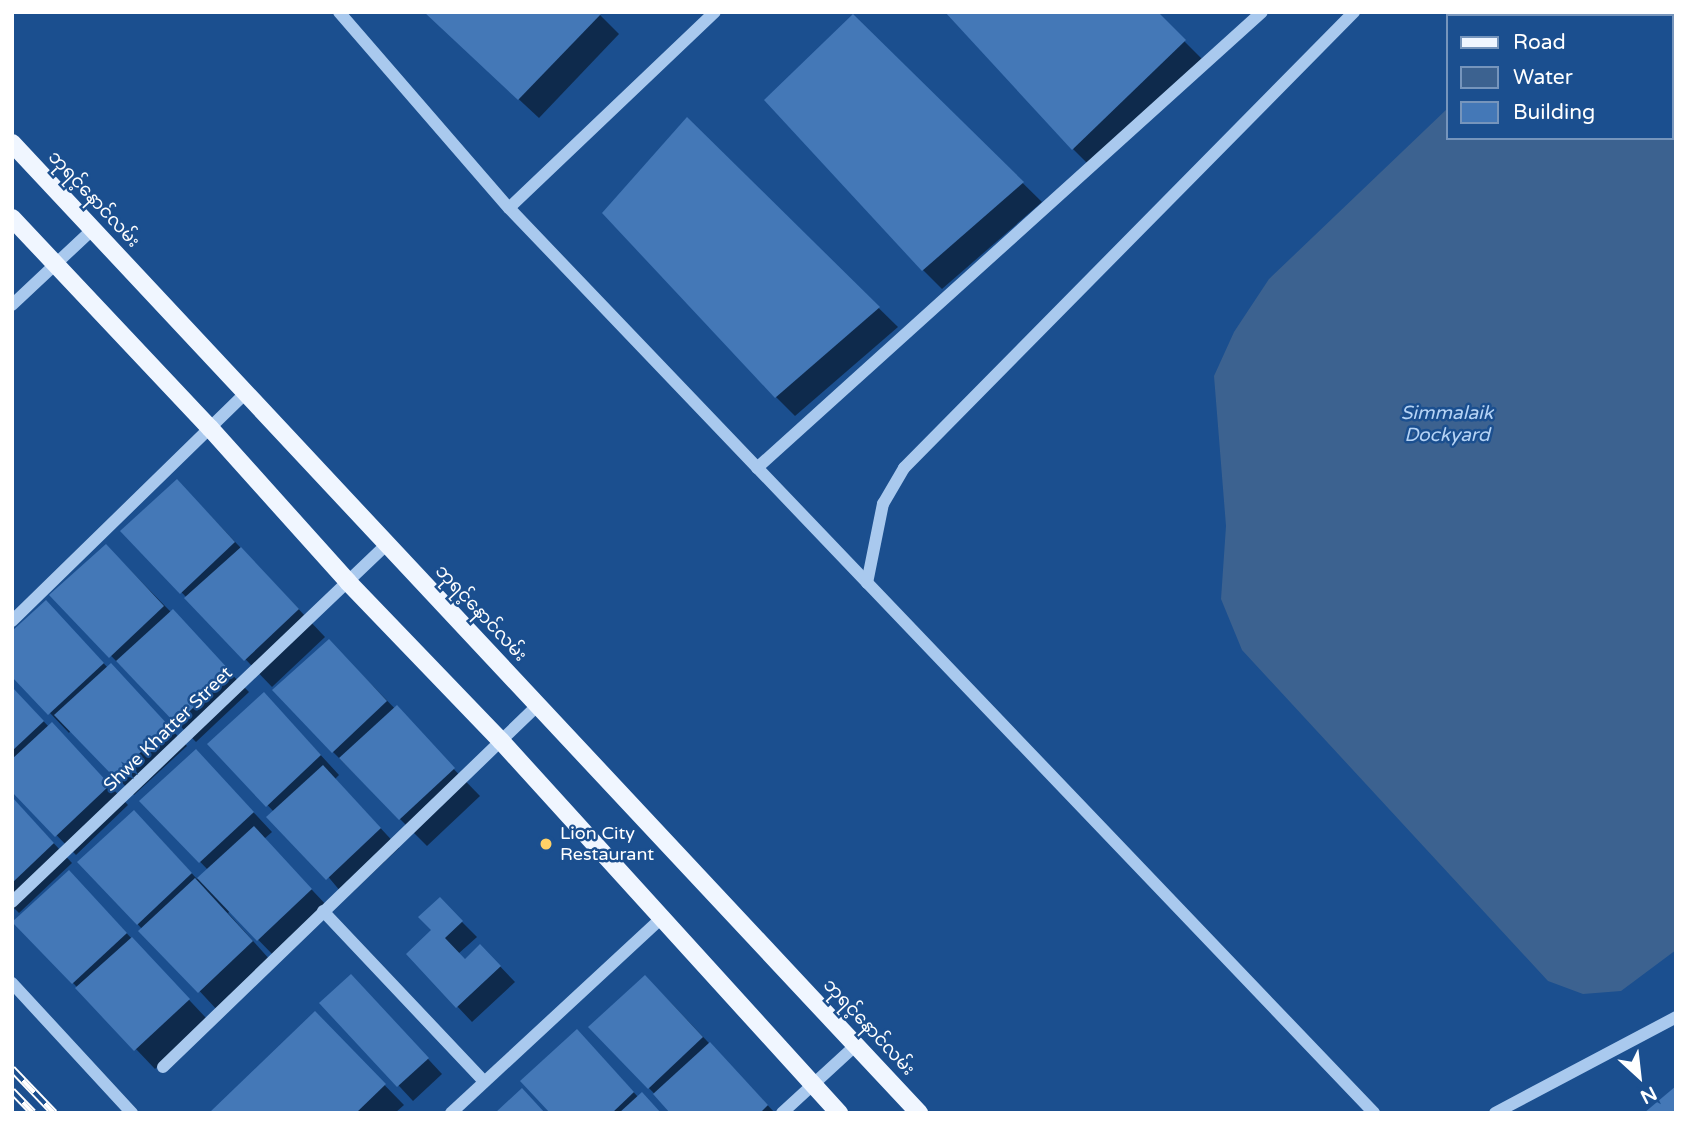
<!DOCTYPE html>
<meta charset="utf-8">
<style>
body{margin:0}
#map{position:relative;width:1688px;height:1125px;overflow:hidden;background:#1b4f8f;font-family:"Varela Round","Noto Sans Myanmar",sans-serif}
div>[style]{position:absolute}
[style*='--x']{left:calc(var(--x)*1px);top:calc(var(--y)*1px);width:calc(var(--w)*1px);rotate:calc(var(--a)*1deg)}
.water>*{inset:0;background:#3c6290}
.shadow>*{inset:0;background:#0007}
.building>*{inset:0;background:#4478b7}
.minor>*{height:12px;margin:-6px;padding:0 6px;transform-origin:6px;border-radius:6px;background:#a9c9ee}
.major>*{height:18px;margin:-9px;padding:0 9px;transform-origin:9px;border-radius:9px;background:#f0f6ff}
.rail>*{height:8px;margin-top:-4px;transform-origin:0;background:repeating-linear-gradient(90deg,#1b4f8f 0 16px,#fff 0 32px);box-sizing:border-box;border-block:2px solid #fff}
.dots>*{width:19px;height:19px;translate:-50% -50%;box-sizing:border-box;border:4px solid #1b4f8f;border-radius:50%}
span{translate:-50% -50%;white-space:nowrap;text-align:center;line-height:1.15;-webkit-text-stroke:5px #1b4f8f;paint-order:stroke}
.street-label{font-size:18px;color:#fff}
.poi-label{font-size:18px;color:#fff}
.left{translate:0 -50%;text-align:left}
.water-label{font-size:19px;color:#b5d3f5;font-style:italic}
.frame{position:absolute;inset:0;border:14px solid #fff;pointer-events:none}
.legend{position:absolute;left:1446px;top:14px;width:228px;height:126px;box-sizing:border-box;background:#1b4f8f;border:2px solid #7695bc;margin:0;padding:9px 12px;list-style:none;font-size:21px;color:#fff}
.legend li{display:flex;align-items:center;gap:14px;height:35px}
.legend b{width:35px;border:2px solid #7695bc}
.north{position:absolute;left:1604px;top:1041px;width:70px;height:70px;-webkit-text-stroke:5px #1b4f8f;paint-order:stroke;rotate:153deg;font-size:19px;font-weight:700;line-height:28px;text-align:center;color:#fff}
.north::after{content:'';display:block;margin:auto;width:24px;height:32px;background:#fff;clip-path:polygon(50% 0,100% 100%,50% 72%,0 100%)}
</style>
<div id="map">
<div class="water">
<div style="clip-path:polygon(1550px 12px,1676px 12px,1676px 950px,1621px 991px,1583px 994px,1548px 981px,1242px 650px,1221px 599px,1226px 526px,1214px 376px,1234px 332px,1269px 279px,1448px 108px,1448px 138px,1672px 138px,1672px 16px,1546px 16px)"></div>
</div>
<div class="shadow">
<div style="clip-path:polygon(425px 12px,597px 12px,619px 34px,539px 118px)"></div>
<div style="clip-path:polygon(1155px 12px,1204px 61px,1092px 168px,1073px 149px)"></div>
<div style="clip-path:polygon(853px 16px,1042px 202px,942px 289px,923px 270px)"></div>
<div style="clip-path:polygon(687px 120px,898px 327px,795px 416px,776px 397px)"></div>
<div style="clip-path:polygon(204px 509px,325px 637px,272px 687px,123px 531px)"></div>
<div style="clip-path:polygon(125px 565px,249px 692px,196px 742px,52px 596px)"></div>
<div style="clip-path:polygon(65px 622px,108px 668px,130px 685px,187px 746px,134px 795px,71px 730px,69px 733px,50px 713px)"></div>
<div style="clip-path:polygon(329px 641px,480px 796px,427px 846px,333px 752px)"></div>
<div style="clip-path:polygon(12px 688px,49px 727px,71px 744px,128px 805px,76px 855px,12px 790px)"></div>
<div style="clip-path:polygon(283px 714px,339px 775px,335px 779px,399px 848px,346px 898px,274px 812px,209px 744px)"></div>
<div style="clip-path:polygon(215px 771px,272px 832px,264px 839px,330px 909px,277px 959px,230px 911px,228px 913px,271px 961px,218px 1011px,80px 862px,153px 831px,197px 879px,208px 870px,142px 801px)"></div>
<div style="clip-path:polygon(12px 798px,72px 863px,19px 913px,12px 906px)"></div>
<div style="clip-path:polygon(88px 892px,207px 1019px,155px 1069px,15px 922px)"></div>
<div style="clip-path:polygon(440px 900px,477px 937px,458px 954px,465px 961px,495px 961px,515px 982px,472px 1022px,408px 954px,434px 931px)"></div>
<div style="clip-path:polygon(645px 977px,672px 1004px,775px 1113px,673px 1113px,590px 1027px)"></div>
<div style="clip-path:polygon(365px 991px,442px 1074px,413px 1101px,322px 1003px)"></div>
<div style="clip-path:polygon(315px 1014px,404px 1105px,395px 1113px,212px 1113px)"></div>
<div style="clip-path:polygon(596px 1051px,638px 1097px,660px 1113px,552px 1113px)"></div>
</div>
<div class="building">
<div style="clip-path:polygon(424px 12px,599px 12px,601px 14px,518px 100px)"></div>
<div style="clip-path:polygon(945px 12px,1158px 12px,1186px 40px,1072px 150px)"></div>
<div style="clip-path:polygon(853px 14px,1024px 182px,922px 271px,764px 100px)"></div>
<div style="clip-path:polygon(687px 117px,880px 307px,775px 398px,602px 213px)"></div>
<div style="clip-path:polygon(177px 479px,235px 542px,180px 594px,120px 531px)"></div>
<div style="clip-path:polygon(106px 544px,164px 606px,109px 658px,49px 595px)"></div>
<div style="clip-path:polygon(241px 547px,299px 609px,244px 661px,184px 598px)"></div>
<div style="clip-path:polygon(46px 600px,104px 663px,48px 715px,12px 677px,12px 631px)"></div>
<div style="clip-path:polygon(173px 609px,231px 672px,176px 724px,116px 661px)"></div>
<div style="clip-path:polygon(329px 639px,387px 701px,332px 753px,272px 690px)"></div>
<div style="clip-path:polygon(111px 663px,169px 726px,114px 777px,54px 715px)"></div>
<div style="clip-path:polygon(12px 687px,44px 721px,12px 751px)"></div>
<div style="clip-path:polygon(264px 692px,321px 755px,266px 807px,207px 744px)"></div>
<div style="clip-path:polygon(397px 705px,455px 768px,399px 820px,339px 758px)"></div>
<div style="clip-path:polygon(52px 722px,110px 785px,55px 837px,12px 792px,12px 759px)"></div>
<div style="clip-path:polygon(196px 749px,254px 812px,199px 863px,139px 801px)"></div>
<div style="clip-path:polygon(323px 765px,381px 828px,326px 880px,266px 817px)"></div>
<div style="clip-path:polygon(12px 797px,54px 843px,12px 883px)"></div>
<div style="clip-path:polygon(134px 810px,192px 873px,137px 925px,77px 862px)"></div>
<div style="clip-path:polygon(254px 826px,312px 889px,257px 941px,197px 878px)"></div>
<div style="clip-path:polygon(69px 870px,127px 933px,72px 984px,12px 922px)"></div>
<div style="clip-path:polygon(195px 878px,253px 941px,198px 993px,138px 931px)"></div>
<div style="clip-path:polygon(440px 897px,463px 921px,445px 938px,465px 959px,480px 944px,501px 966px,456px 1008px,406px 954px,431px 930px,418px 917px)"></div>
<div style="clip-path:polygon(132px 937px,190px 999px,134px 1051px,75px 988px)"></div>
<div style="clip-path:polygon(351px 974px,429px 1058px,397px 1087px,319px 1003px)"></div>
<div style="clip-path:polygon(645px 975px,703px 1037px,648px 1089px,588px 1027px)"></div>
<div style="clip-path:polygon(315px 1011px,386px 1084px,356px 1113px,209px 1113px)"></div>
<div style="clip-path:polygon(577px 1029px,634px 1092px,612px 1113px,550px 1113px,520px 1081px)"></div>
<div style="clip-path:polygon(710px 1042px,768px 1105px,760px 1113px,670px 1113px,653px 1094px)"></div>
<div style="clip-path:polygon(1676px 1086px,1676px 1113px,1644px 1113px)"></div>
<div style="clip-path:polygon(522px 1088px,545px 1113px,495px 1113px)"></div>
<div style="clip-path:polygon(642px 1092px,661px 1113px,619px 1113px)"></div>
</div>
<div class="minor">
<div style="--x:339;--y:12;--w:259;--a:49.1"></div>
<div style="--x:509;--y:208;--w:1252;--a:46.29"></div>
<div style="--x:509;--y:208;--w:284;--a:-43.6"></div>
<div style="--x:12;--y:305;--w:111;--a:-43.2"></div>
<div style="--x:757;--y:468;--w:680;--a:-42.08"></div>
<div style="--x:867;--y:583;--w:81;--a:-78.6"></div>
<div style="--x:883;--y:504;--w:42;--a:-59.7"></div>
<div style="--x:904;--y:468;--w:641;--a:-45.38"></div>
<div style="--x:12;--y:621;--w:327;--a:-44.3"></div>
<div style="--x:12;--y:902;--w:518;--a:-43.67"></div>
<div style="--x:323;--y:911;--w:234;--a:46.6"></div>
<div style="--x:12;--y:983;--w:177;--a:47.3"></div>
<div style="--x:163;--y:1067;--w:521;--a:-43.99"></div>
<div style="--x:451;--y:1113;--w:289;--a:-42.8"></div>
<div style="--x:782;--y:1113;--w:100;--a:-42.6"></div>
<div style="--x:1495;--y:1113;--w:205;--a:-27.9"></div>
</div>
<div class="major">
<div style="--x:12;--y:143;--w:1328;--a:46.92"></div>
<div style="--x:12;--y:218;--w:289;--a:46.7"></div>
<div style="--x:210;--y:428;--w:207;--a:48.1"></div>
<div style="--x:348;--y:582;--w:221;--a:46.1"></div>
<div style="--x:501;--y:741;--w:503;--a:47.74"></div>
</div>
<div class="rail">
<div style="--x:12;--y:1069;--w:61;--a:46.3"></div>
<div style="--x:12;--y:1091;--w:30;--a:46"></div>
</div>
<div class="dots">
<div style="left:546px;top:844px;background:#ffd166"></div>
</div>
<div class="street-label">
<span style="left:94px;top:199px;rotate:47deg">ဘုရင့်နောင်လမ်း</span>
<span style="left:481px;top:613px;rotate:47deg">ဘုရင့်နောင်လမ်း</span>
<span style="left:168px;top:729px;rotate:-44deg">Shwe Khatter Street</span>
<span style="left:869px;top:1027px;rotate:47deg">ဘုရင့်နောင်လမ်း</span>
</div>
<div class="poi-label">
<span class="left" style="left:560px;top:844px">Lion City<br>Restaurant</span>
</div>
<div class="water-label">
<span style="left:1447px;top:425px">Simmalaik<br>Dockyard</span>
</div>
<div class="frame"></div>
<ul class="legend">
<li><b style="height:9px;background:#f0f6ff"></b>Road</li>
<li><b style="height:19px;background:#3c6290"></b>Water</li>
<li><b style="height:19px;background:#4478b7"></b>Building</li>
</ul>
<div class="north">N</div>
</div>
